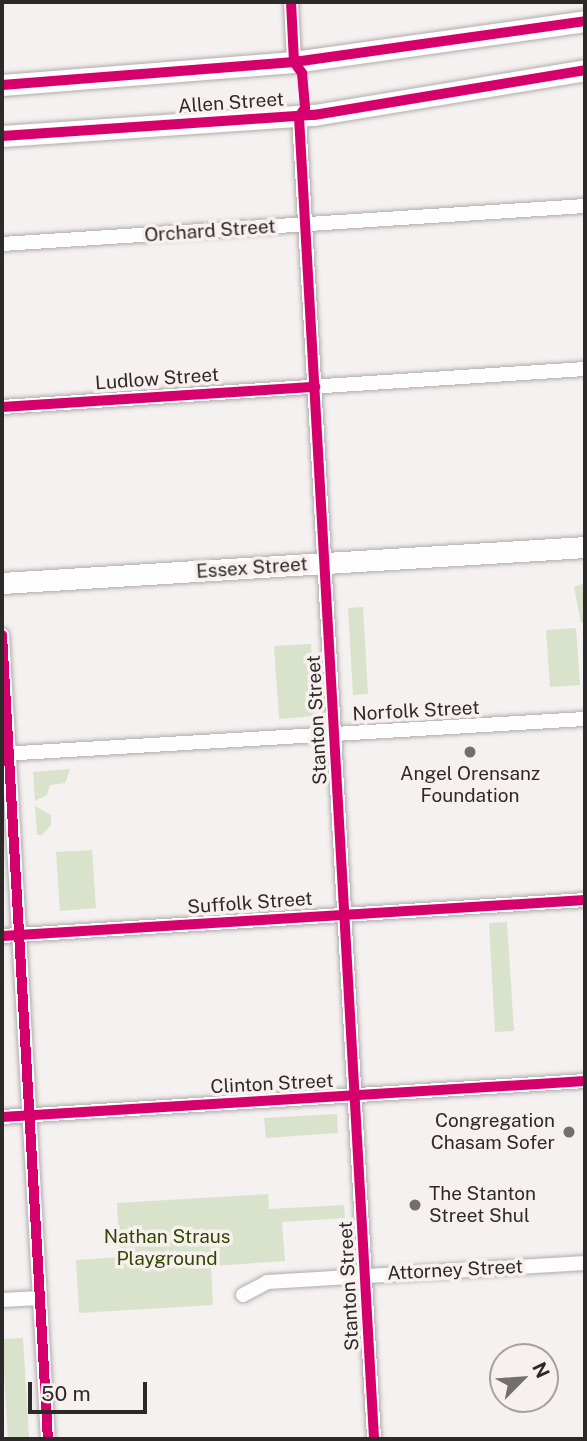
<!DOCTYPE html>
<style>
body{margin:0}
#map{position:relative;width:587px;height:1441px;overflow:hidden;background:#f5f1f0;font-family:"Public Sans",sans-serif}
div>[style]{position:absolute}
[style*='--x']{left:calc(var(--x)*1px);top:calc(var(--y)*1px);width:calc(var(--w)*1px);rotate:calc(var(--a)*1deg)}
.green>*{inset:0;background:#d9e2cb}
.roads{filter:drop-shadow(0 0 2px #afacab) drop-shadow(0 0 2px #afacab)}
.minor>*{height:14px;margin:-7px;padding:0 7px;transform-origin:7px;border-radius:7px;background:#fefdfd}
.primary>*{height:21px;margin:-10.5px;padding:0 10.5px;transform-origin:10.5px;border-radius:10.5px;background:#fefdfd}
.cycleway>*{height:10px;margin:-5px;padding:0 5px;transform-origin:5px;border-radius:5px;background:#d6006c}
.dots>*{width:19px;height:19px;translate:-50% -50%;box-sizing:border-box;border:4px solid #f7f0ee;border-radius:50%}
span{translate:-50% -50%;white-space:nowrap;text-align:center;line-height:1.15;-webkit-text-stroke:7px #f7f0ee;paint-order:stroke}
.street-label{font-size:19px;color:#2c2a29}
.poi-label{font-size:19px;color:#2c2a29}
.right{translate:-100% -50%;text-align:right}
.left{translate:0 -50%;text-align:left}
.park-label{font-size:19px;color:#304700}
.frame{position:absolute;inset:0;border:4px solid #2c2a29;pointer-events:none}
.north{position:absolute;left:489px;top:1343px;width:70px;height:70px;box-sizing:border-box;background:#f7f0ee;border:2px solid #a6a19f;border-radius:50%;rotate:65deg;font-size:19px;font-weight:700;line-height:28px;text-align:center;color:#2c2a29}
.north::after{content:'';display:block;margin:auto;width:24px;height:32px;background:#72706f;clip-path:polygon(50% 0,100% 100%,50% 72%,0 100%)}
.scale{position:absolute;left:28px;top:1382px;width:119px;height:32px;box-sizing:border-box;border:4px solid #2c2a29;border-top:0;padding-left:9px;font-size:21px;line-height:24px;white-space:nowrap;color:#2c2a29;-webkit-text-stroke:5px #f7f0ee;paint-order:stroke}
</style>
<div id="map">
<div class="green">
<div style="clip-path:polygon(585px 583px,585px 622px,581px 623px,574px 587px)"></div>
<div style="clip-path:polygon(363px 607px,368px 694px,353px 695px,348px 608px)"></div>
<div style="clip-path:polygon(576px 628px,580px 685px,550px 687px,546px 630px)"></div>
<div style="clip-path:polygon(311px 644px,315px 716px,279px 719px,274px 646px)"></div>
<div style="clip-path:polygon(70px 769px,65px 783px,50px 785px,47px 795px,35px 801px,33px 772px)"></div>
<div style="clip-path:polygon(35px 806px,51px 815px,51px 825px,42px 835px,37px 835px)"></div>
<div style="clip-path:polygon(92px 850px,96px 908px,60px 911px,56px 852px)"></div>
<div style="clip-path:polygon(507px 922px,514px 1031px,495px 1032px,489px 923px)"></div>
<div style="clip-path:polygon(337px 1114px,338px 1133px,266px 1138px,264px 1118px)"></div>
<div style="clip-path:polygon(268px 1194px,269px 1209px,344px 1205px,345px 1218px,282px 1222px,285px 1261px,211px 1266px,213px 1305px,79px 1313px,76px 1260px,120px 1257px,117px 1203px)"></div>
<div style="clip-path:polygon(23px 1338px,29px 1438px,8px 1439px,2px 1339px)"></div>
</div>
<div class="roads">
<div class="minor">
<div style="--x:291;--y:2;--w:60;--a:87.1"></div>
<div style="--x:299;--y:117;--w:1324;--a:86.75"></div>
<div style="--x:2;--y:244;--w:584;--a:-3.73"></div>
<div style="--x:2;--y:407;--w:584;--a:-3.73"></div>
<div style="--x:2;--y:635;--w:805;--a:86.73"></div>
<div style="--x:2;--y:754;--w:584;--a:-3.44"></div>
<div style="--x:2;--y:936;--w:584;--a:-3.53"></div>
<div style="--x:2;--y:1117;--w:584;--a:-3.53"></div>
<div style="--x:243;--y:1295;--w:27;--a:-28"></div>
<div style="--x:267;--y:1282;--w:319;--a:-3.4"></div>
<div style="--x:2;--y:1300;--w:38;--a:-3"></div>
</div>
<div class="primary">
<div style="--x:2;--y:85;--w:293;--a:-4.5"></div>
<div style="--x:294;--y:62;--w:294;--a:-8"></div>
<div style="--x:2;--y:136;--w:313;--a:-3.9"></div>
<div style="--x:314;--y:115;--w:275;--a:-9.4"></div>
<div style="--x:2;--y:583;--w:584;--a:-3.53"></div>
</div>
</div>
<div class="cycleway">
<div style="--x:291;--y:2;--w:60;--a:87.1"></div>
<div style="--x:294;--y:62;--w:14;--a:54"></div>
<div style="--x:302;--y:73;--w:35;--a:85"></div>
<div style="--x:305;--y:108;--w:11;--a:124"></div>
<div style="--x:299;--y:117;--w:1324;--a:86.75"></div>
<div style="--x:2;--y:85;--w:293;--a:-4.5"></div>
<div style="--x:294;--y:62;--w:294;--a:-8"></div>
<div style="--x:2;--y:136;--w:313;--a:-3.9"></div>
<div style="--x:314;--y:115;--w:275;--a:-9.4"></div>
<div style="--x:2;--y:407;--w:314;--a:-3.7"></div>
<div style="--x:2;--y:635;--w:805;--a:86.73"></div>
<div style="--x:2;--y:936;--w:584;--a:-3.53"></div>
<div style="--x:2;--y:1117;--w:584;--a:-3.53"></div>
</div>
<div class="dots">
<div style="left:470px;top:752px;background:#72706f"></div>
<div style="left:569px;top:1132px;background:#72706f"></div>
<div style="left:415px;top:1205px;background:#72706f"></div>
</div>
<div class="street-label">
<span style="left:231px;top:103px;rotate:-4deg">Allen Street</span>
<span style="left:210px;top:231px;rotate:-4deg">Orchard Street</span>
<span style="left:157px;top:379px;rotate:-4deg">Ludlow Street</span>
<span style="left:252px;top:568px;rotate:-4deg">Essex Street</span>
<span style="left:416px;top:711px;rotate:-3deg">Norfolk Street</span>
<span style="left:317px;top:720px;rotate:-93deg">Stanton Street</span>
<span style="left:250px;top:903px;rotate:-4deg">Suffolk Street</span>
<span style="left:272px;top:1084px;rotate:-3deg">Clinton Street</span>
<span style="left:455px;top:1270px;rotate:-3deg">Attorney Street</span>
<span style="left:349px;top:1286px;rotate:-93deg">Stanton Street</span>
</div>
<div class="poi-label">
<span style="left:470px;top:785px">Angel Orensanz<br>Foundation</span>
<span class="right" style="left:555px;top:1132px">Congregation<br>Chasam Sofer</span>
<span class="left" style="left:429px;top:1205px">The Stanton<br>Street Shul</span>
</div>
<div class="park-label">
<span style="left:167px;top:1248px">Nathan Straus<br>Playground</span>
</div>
<div class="frame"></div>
<div class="north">N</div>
<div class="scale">50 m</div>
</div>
